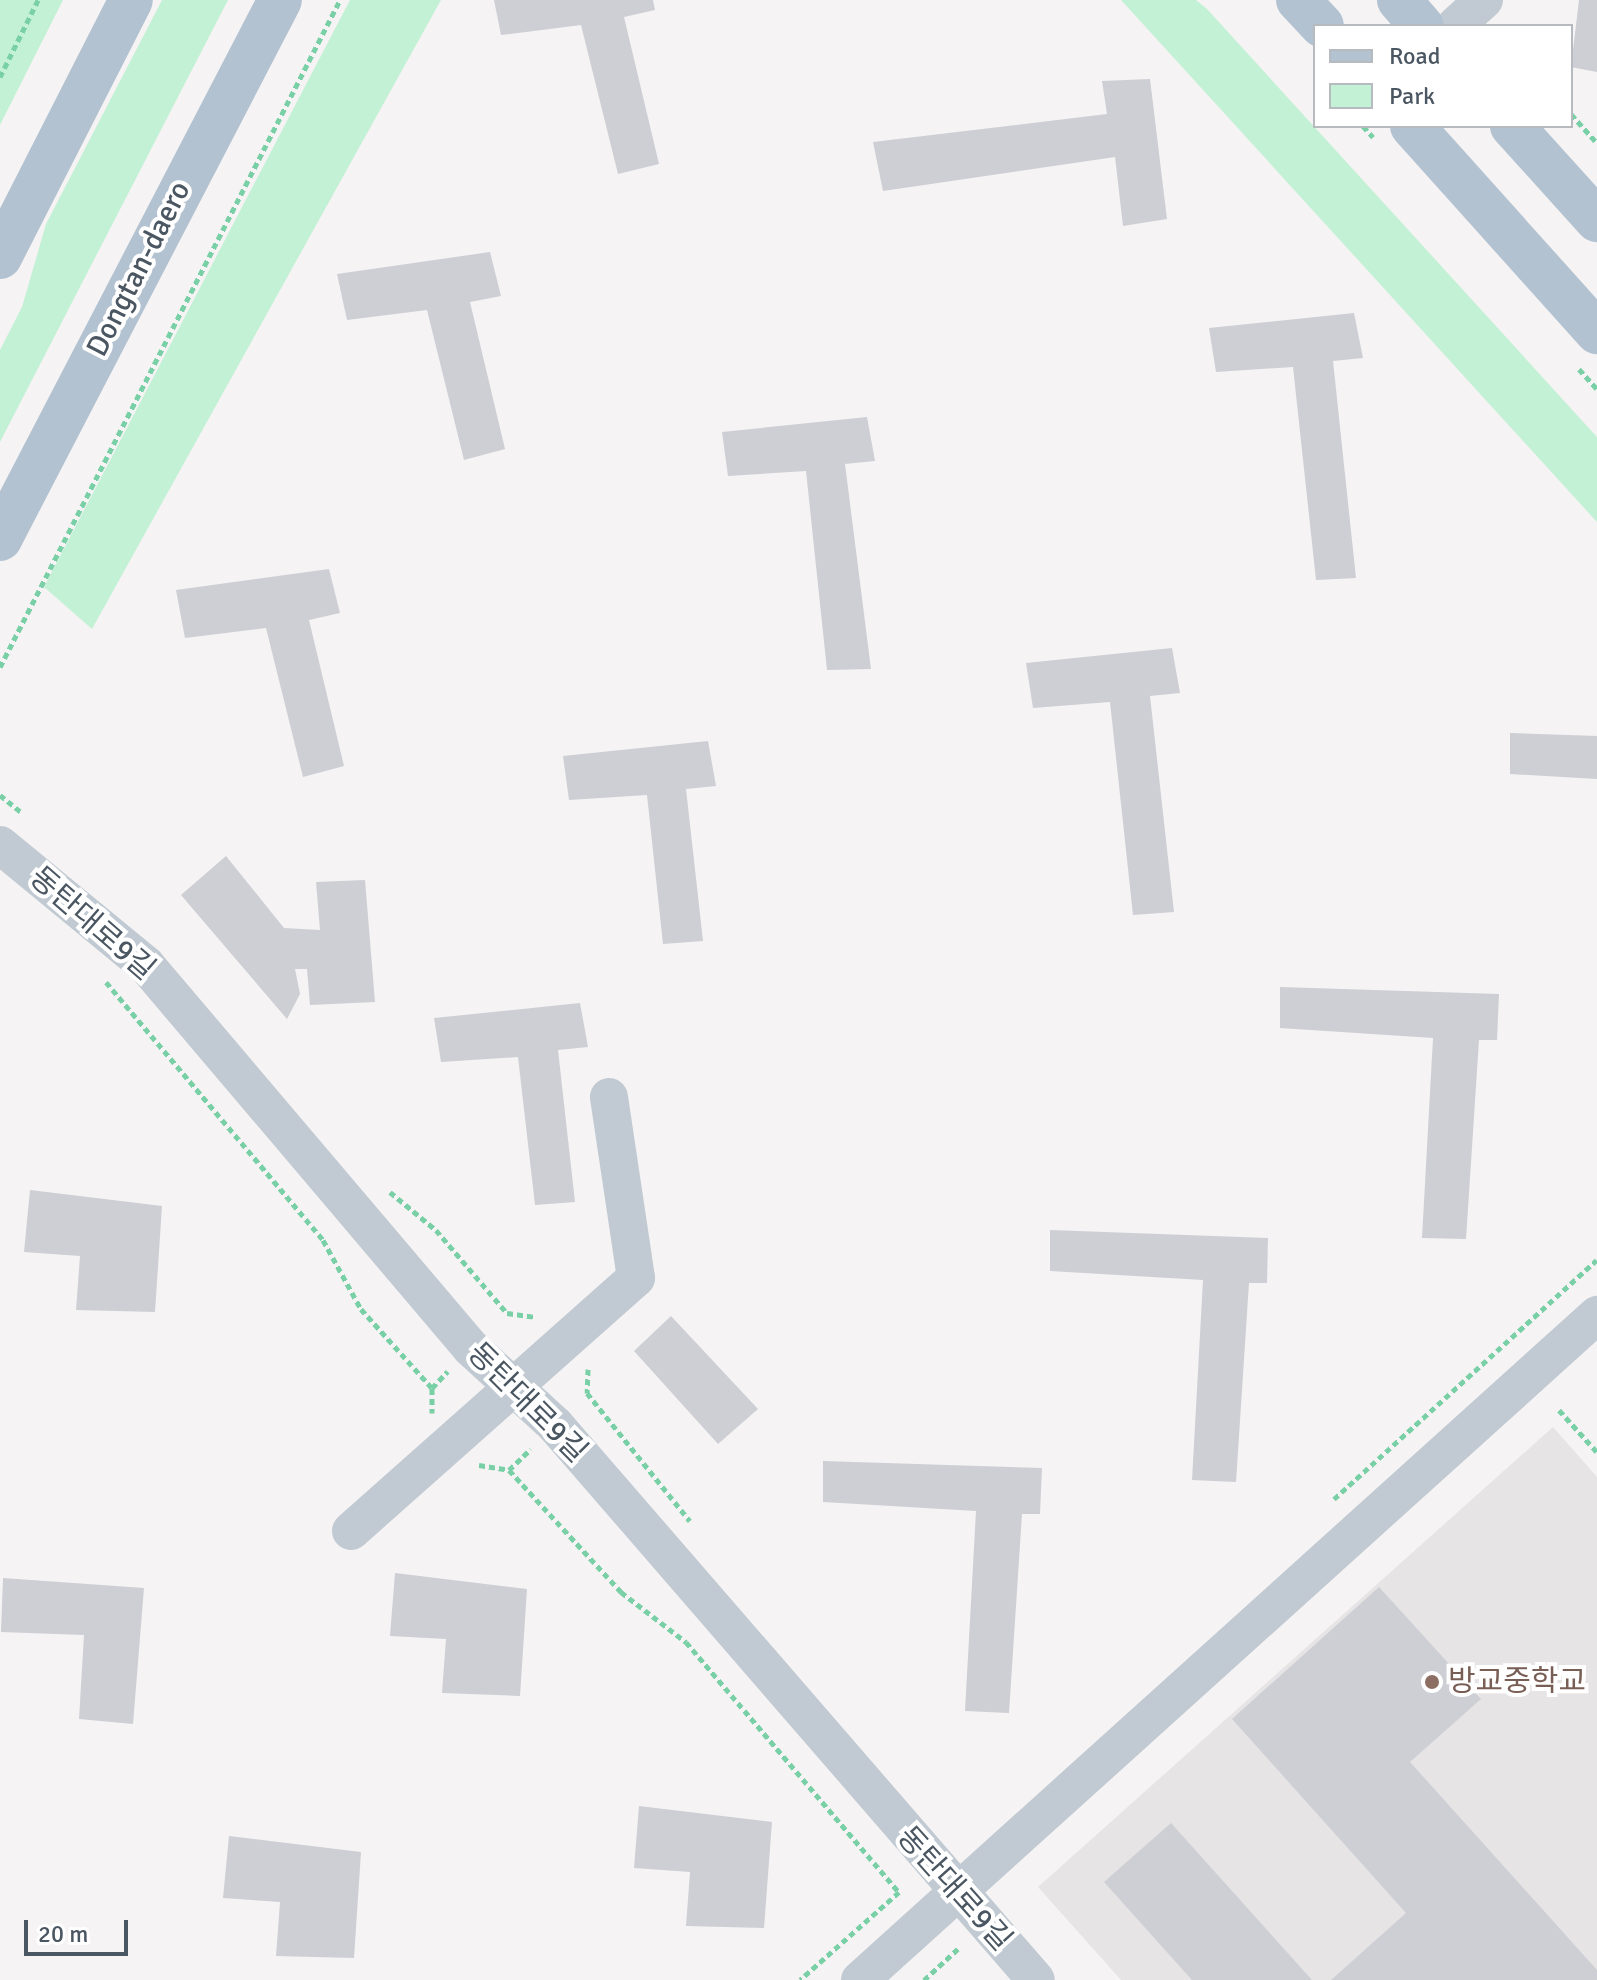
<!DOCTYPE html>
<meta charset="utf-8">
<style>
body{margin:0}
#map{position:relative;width:1597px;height:1980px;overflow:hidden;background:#f5f3f3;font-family:Signika,"Noto Sans KR",sans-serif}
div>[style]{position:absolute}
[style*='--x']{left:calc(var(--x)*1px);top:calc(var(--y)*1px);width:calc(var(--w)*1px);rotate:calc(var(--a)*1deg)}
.education>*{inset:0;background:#e6e4e5}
.green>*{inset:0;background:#c3f1d5}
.building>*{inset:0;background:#cdcfd5}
.path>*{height:5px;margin-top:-2.5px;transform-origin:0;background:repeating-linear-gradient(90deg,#7ad0a6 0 6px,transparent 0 10px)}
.minor>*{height:38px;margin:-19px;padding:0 19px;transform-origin:19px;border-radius:19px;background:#c1cad2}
.major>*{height:44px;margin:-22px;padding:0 22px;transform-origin:22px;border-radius:22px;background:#b3c2d1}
.dots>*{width:22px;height:22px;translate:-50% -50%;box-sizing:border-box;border:4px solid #fff;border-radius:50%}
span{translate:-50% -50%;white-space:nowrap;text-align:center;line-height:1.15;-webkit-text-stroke:8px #fff;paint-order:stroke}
.street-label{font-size:30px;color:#4a5661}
.education-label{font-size:30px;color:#785e54}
.left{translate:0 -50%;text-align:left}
.legend{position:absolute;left:1313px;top:24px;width:260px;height:104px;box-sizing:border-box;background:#fff;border:2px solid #b7bbc0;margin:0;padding:10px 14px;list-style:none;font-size:24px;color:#4a5661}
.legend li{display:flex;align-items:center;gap:16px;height:40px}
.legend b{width:40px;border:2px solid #b7bbc0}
.scale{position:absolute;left:24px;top:1920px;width:104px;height:36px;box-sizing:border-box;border:4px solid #4a5661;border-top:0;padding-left:10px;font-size:24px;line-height:28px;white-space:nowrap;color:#4a5661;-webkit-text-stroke:6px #fff;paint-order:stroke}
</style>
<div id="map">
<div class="education">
<div style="clip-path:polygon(1553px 1427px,1597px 1477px,1597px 1980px,1121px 1980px,1038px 1887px)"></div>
</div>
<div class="green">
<div style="clip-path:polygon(0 0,63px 0,0 125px)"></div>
<div style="clip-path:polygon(162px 0,228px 0,0 442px,0 350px,22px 307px,46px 224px)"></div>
<div style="clip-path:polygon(350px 0,441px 0,92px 629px,44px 587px)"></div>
<div style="clip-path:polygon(1121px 0,1196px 0,1207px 9px,1597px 437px,1597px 522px)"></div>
</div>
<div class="building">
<div style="clip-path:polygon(494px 0,653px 0,655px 10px,624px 17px,659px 164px,618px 174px,581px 25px,501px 35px)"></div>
<div style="clip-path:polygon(1579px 0,1597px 0,1597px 72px,1571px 67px)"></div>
<div style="clip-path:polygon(1150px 79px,1167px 219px,1123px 226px,1115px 157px,883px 191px,873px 142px,1107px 114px,1102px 81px)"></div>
<div style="clip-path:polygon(490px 252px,501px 296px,470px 302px,505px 449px,464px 460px,427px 310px,347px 320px,337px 274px)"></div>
<div style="clip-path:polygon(1354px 313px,1363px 358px,1333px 361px,1356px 578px,1316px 580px,1293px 367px,1216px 372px,1209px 328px)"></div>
<div style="clip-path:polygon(867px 417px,875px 461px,845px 464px,871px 669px,827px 670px,806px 471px,728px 476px,722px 432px)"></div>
<div style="clip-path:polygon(329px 569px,340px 613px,309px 620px,344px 766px,303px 777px,266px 628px,185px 638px,176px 590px)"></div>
<div style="clip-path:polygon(1172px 648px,1180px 693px,1150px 696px,1174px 912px,1133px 915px,1110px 702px,1033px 708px,1026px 663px)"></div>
<div style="clip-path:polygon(1510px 733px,1597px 736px,1597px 779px,1510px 774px)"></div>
<div style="clip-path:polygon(708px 741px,716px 786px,686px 789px,703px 941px,663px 944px,647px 795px,569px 800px,563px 756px)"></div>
<div style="clip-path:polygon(226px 856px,284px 928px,320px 930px,316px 882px,365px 880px,375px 1002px,310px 1005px,307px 969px,295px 969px,300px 994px,287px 1019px,181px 895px)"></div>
<div style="clip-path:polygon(1280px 987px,1499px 994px,1497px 1040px,1479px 1040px,1466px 1239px,1422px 1238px,1433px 1038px,1280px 1028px)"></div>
<div style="clip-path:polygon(580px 1003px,588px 1047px,558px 1050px,575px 1202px,535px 1205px,518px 1057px,441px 1062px,434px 1018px)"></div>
<div style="clip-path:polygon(30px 1190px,162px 1206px,155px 1312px,76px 1310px,80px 1256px,24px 1252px)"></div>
<div style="clip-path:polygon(1050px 1230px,1268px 1238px,1267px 1283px,1249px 1283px,1236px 1482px,1192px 1480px,1203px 1280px,1050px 1271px)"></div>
<div style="clip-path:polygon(671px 1316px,758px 1409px,718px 1444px,634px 1351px)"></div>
<div style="clip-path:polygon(823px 1461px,1042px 1468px,1040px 1514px,1022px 1514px,1009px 1713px,965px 1711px,976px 1511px,823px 1502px)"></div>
<div style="clip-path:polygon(395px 1573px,527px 1589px,520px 1696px,442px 1693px,446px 1639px,390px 1636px)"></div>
<div style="clip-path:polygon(3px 1578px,144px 1588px,133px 1724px,79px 1719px,84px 1635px,1px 1632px)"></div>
<div style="clip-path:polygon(1379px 1587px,1481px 1699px,1410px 1762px,1597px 1970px,1597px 1980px,1331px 1980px,1406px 1913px,1232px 1719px)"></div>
<div style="clip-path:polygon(639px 1806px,772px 1822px,764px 1928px,686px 1926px,690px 1872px,634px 1868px)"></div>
<div style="clip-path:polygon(1171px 1823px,1312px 1980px,1192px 1980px,1104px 1882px)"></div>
<div style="clip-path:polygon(229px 1836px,361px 1852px,354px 1958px,276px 1956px,280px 1902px,223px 1898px)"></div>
</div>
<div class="path">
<div style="--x:0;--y:77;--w:86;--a:-63.7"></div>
<div style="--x:1571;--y:114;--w:39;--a:48"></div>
<div style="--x:1363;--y:126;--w:15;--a:48"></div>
<div style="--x:1579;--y:369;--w:27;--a:48"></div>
<div style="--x:0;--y:667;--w:749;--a:-62.99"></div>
<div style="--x:0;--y:795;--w:28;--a:39"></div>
<div style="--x:106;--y:982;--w:337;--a:49.9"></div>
<div style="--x:323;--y:1240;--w:79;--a:61.2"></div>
<div style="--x:361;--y:1309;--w:106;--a:48.1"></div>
<div style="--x:432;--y:1388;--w:25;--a:90"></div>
<div style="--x:390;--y:1192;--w:60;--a:39.6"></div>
<div style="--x:436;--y:1230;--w:109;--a:49.5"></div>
<div style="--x:507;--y:1313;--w:28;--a:8"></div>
<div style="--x:588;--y:1369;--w:24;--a:92"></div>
<div style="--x:587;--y:1393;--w:164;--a:51.2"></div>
<div style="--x:432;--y:1388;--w:23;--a:-47"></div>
<div style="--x:1559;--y:1410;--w:57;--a:47.9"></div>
<div style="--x:479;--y:1465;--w:30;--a:9"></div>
<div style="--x:509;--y:1470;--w:166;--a:47.4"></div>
<div style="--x:621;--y:1592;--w:82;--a:37.6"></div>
<div style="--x:686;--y:1642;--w:328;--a:49.6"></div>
<div style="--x:899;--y:1892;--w:132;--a:138.4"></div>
<div style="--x:509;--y:1470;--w:30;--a:-44"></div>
<div style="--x:1334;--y:1499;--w:355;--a:-42.3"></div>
<div style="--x:924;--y:1980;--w:50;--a:-42.6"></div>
</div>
<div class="minor">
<div style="--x:1455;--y:26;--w:39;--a:-42"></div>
<div style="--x:0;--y:845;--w:189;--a:39.4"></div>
<div style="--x:146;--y:965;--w:502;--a:49.68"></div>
<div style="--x:471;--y:1348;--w:114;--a:42.5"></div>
<div style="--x:555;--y:1425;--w:734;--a:49.09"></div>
<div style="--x:351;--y:1531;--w:381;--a:-41.6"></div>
<div style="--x:636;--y:1278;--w:183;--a:-98.5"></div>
<div style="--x:860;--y:1980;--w:993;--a:-42.06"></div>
</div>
<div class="major">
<div style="--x:1298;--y:0;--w:35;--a:47"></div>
<div style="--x:1399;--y:0;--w:35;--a:49"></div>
<div style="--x:1412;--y:126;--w:277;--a:48.1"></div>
<div style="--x:1512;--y:126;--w:127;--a:47.9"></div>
<div style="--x:0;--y:257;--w:288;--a:-63"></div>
<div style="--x:0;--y:539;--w:607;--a:-62.55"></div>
</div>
<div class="dots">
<div style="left:1432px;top:1682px;background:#8d6e63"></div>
</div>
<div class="street-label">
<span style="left:139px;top:269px;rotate:-63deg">Dongtan-daero</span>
<span style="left:92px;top:924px;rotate:41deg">동탄대로9길</span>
<span style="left:527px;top:1403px;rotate:45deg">동탄대로9길</span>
<span style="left:954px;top:1889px;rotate:48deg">동탄대로9길</span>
</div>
<div class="education-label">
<span class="left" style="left:1448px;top:1682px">방교중학교</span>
</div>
<ul class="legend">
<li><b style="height:10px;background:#b3c2d1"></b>Road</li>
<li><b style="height:22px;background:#c3f1d5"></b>Park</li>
</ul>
<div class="scale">20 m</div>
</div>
